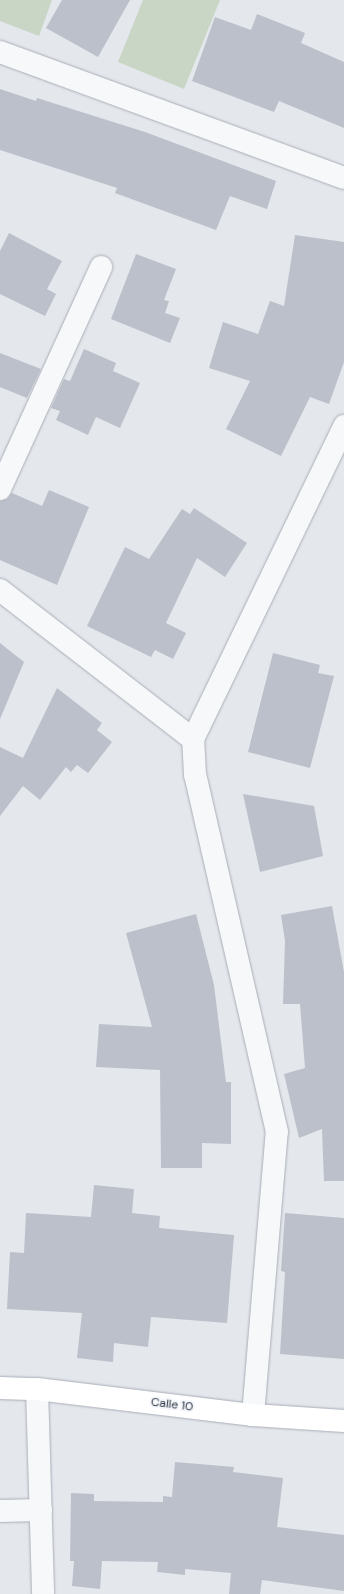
<!DOCTYPE html>
<style>
body{margin:0}
#map{position:relative;width:344px;height:1594px;overflow:hidden;background:#e4e7ec;font-family:"DM Sans",sans-serif}
div>[style]{position:absolute}
[style*='--x']{left:calc(var(--x)*1px);top:calc(var(--y)*1px);width:calc(var(--w)*1px);rotate:calc(var(--a)*1deg)}
.green>*{inset:0;background:#c9d6c5}
.building>*{inset:0;background:#bbc0ca}
.roads{filter:drop-shadow(0 0 1px #a9aeb7) drop-shadow(0 0 1px #a9aeb7)}
.minor>*{height:22px;margin:-11px;padding:0 11px;transform-origin:11px;border-radius:11px;background:#f7f8fa}
.major>*{height:22px;margin:-11px;padding:0 11px;transform-origin:11px;border-radius:11px;background:#fff}
span{translate:-50% -50%;white-space:nowrap;text-align:center;line-height:1.15;-webkit-text-stroke:4px #f4f6f9;paint-order:stroke}
.street-label{font-size:12px;color:#2b3445}
</style>
<div id="map">
<div class="green">
<div style="clip-path:polygon(0 0,52px 0,39px 36px,0 21px)"></div>
<div style="clip-path:polygon(143px 0,220px 0,184px 89px,118px 62px)"></div>
</div>
<div class="building">
<div style="clip-path:polygon(62px 0,130px 0,98px 57px,46px 28px)"></div>
<div style="clip-path:polygon(257px 14px,305px 33px,301px 43px,344px 62px,344px 128px,279px 101px,274px 112px,192px 81px,215px 17px,251px 30px)"></div>
<div style="clip-path:polygon(0 89px,36px 101px,37px 98px,145px 132px,276px 181px,267px 209px,230px 196px,216px 230px,115px 193px,117px 188px,0 150px)"></div>
<div style="clip-path:polygon(9px 233px,62px 261px,47px 289px,56px 294px,45px 316px,0 294px,0 251px)"></div>
<div style="clip-path:polygon(295px 235px,344px 242px,344px 362px,329px 404px,310px 397px,281px 456px,226px 429px,250px 381px,209px 368px,223px 322px,258px 334px,270px 301px,284px 306px)"></div>
<div style="clip-path:polygon(136px 254px,176px 269px,164px 300px,169px 301px,165px 313px,180px 318px,170px 343px,111px 319px)"></div>
<div style="clip-path:polygon(84px 349px,116px 363px,113px 371px,140px 383px,120px 428px,96px 417px,88px 435px,56px 420px,60px 411px,51px 408px,64px 379px,70px 381px)"></div>
<div style="clip-path:polygon(0 353px,41px 369px,27px 398px,0 387px)"></div>
<div style="clip-path:polygon(49px 490px,89px 507px,57px 585px,0 560px,0 501px,7px 499px,12px 493px,42px 506px)"></div>
<div style="clip-path:polygon(194px 508px,247px 543px,225px 577px,197px 558px,166px 623px,186px 633px,173px 659px,155px 650px,151px 657px,87px 626px,125px 547px,149px 559px,182px 509px,190px 514px)"></div>
<div style="clip-path:polygon(0 643px,24px 662px,0 719px)"></div>
<div style="clip-path:polygon(273px 653px,320px 665px,318px 673px,334px 676px,310px 768px,248px 752px)"></div>
<div style="clip-path:polygon(57px 688px,102px 723px,97px 730px,112px 742px,88px 773px,77px 765px,71px 772px,66px 767px,40px 800px,23px 786px,0 816px,0 747px,23px 758px)"></div>
<div style="clip-path:polygon(243px 794px,314px 806px,323px 856px,260px 872px)"></div>
<div style="clip-path:polygon(332px 906px,344px 972px,344px 1181px,324px 1181px,322px 1129px,299px 1138px,284px 1074px,305px 1068px,300px 1004px,283px 1004px,285px 941px,281px 915px)"></div>
<div style="clip-path:polygon(196px 914px,214px 985px,226px 1082px,231px 1082px,231px 1144px,202px 1143px,202px 1168px,161px 1168px,160px 1070px,96px 1067px,99px 1024px,152px 1027px,126px 933px)"></div>
<div style="clip-path:polygon(94px 1185px,134px 1189px,132px 1213px,160px 1216px,159px 1228px,234px 1235px,227px 1323px,151px 1317px,148px 1347px,114px 1343px,113px 1362px,77px 1358px,82px 1313px,7px 1309px,10px 1252px,24px 1253px,26px 1213px,91px 1217px)"></div>
<div style="clip-path:polygon(285px 1213px,344px 1218px,344px 1359px,280px 1354px,285px 1272px,281px 1271px)"></div>
<div style="clip-path:polygon(175px 1462px,234px 1467px,233px 1472px,283px 1478px,277px 1527px,344px 1535px,344px 1591px,262px 1580px,260px 1594px,229px 1594px,231px 1573px,185px 1569px,185px 1575px,157px 1572px,158px 1562px,102px 1561px,100px 1589px,72px 1586px,74px 1561px,70px 1561px,71px 1493px,94px 1494px,94px 1501px,163px 1502px,163px 1496px,172px 1497px)"></div>
</div>
<div class="roads">
<div class="minor">
<div style="--x:0;--y:52;--w:366;--a:20.1"></div>
<div style="--x:0;--y:489;--w:244;--a:-65.5"></div>
<div style="--x:0;--y:590;--w:244;--a:37.7"></div>
<div style="--x:37;--y:1389;--w:205;--a:88.3"></div>
<div style="--x:253;--y:1415;--w:284;--a:-85.2"></div>
<div style="--x:277;--y:1132;--w:366;--a:-102.9"></div>
<div style="--x:195;--y:775;--w:36;--a:-93"></div>
<div style="--x:193;--y:739;--w:348;--a:-64.2"></div>
<div style="--x:0;--y:1511;--w:41;--a:-1.4"></div>
</div>
<div class="major">
<div style="--x:0;--y:1388;--w:37;--a:2"></div>
<div style="--x:37;--y:1389;--w:218;--a:6.9"></div>
<div style="--x:253;--y:1415;--w:91;--a:3.8"></div>
</div>
</div>
<div class="street-label">
<span style="left:172px;top:1405px;rotate:7deg">Calle 10</span>
</div>
</div>
